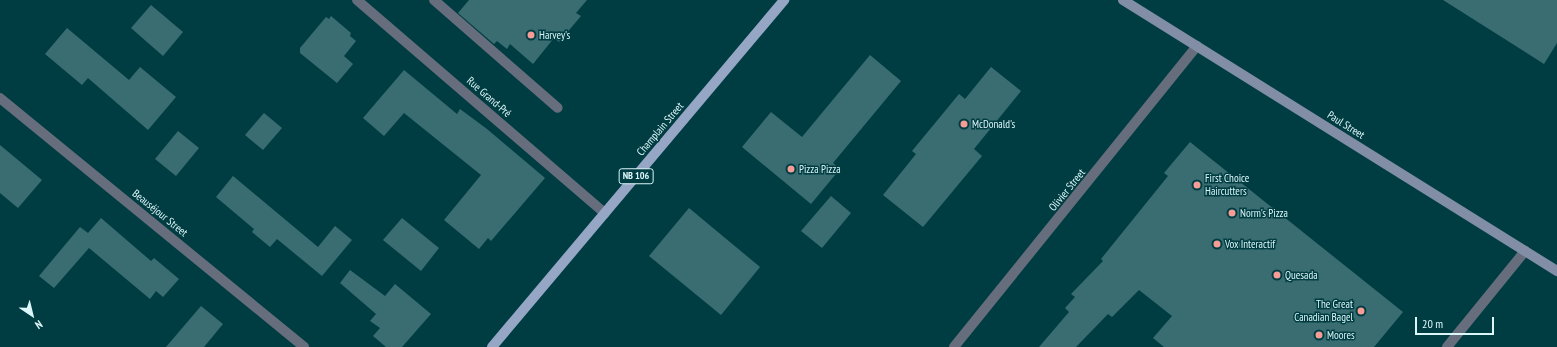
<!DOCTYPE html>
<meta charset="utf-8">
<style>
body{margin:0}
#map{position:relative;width:1557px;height:347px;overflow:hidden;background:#003d42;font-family:"PT Sans Narrow",sans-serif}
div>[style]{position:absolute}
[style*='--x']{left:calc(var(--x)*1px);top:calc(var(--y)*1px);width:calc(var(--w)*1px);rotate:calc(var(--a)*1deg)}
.building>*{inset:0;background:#396d72}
.lane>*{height:10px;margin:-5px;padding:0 5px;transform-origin:5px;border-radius:5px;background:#666e7d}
.street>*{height:10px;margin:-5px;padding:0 5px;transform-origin:5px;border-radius:5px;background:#666e7d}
.secondary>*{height:10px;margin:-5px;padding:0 5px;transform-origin:5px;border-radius:5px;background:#818ea6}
.primary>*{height:10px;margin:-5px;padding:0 5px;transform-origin:5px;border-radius:5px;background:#96a6c5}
.dots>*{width:11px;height:11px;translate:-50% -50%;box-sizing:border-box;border:2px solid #003d42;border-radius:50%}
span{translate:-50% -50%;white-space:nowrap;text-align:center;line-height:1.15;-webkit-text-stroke:3px #003d42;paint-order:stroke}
.shield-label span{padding:1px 3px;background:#003d42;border:1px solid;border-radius:3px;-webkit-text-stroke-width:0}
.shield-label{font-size:10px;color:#dcf7fa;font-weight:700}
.poi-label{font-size:11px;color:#dcf7fa}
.left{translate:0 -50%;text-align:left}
.right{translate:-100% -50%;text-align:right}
.street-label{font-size:11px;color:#dcf7fa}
.north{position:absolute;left:12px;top:295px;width:40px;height:40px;-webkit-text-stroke:3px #003d42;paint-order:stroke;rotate:145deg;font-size:11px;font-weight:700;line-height:16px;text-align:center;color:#dcf7fa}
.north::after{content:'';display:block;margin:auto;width:14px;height:18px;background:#dcf7fa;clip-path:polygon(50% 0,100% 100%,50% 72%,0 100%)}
.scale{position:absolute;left:1415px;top:317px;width:79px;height:18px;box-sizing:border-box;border:2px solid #dcf7fa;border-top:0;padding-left:5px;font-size:12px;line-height:14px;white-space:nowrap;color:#dcf7fa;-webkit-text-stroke:3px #003d42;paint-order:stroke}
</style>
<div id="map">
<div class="building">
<div style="clip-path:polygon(469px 0,587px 0,576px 13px,581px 16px,559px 42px,554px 38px,533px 64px,510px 44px,507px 49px,497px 41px,494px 44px,458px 13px)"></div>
<div style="clip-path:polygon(1443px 0,1557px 0,1557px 43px,1544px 64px)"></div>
<div style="clip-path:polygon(151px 5px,183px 32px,163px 56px,131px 28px)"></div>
<div style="clip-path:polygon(331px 16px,351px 33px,350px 36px,356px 41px,344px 56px,353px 64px,337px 83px,300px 53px,300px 48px,326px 17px,329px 19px)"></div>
<div style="clip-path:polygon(67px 28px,129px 80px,140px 67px,176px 97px,148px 130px,88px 78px,82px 85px,45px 54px)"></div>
<div style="clip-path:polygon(870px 55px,901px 81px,833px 163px,840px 169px,811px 204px,742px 147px,771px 112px,802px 137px)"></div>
<div style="clip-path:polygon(991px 67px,1021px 91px,974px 149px,982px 156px,923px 227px,883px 195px,916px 154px,912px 151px,959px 94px,965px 99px)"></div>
<div style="clip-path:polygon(404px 70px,457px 114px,460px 109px,487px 129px,545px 178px,491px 241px,488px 238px,479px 249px,444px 220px,481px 175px,404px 113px,384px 136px,363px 118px)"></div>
<div style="clip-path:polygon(264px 113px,282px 128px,263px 150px,245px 135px)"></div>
<div style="clip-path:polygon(178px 131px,199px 148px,176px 176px,155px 159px)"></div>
<div style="clip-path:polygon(1190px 142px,1403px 312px,1374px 347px,1164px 347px,1153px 338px,1172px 316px,1139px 290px,1112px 317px,1108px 314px,1076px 347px,1039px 347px,1069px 312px,1065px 308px,1075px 297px,1071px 294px,1103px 261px,1101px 259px,1168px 176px,1164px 173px)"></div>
<div style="clip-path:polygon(0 145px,42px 180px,18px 208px,0 193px)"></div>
<div style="clip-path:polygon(233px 176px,318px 247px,335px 226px,352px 240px,322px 276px,277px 239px,270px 247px,252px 232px,254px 229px,216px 197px)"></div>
<div style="clip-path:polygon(831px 196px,851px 213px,822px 248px,801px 231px)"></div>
<div style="clip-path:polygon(689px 208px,760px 267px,721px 315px,649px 256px)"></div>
<div style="clip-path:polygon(101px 218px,151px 261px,154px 258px,179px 279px,163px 297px,156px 291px,150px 299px,89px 248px,54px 288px,39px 276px,80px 227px,88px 233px)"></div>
<div style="clip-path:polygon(402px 218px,439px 248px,421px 271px,383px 240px)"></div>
<div style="clip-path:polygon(350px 270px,385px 296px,395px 284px,431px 314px,402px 347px,386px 347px,373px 336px,380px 328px,370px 321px,376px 314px,340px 283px)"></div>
<div style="clip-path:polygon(201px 306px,223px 324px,204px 347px,166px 347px)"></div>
</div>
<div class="lane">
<div style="--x:434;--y:0;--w:164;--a:41.1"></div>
</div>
<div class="street">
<div style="--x:357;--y:0;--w:327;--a:40.7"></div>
<div style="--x:0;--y:98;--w:393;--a:39.3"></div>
<div style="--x:954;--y:347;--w:387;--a:-51.1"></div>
<div style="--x:1447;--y:347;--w:124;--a:-50.9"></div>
</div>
<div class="secondary">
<div style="--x:1123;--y:0;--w:512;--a:31.98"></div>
</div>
<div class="primary">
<div style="--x:492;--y:347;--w:454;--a:-49.9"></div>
</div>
<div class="dots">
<div style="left:531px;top:35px;background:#f59c96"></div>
<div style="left:964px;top:124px;background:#f59c96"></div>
<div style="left:791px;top:169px;background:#f59c96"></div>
<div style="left:1197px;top:185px;background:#f59c96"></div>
<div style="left:1232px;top:213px;background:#f59c96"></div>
<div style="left:1217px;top:244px;background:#f59c96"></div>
<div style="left:1277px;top:275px;background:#f59c96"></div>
<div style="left:1361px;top:311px;background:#f59c96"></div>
<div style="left:1319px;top:335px;background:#f59c96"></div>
</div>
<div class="shield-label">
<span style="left:636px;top:176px">NB 106</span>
</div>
<div class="poi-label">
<span class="left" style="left:539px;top:35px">Harvey's</span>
<span class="left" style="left:972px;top:124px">McDonald's</span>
<span class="left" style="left:799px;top:169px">Pizza Pizza</span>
<span class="left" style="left:1205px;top:185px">First Choice<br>Haircutters</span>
<span class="left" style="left:1240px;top:213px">Norm's Pizza</span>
<span class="left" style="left:1225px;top:244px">Vox Interactif</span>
<span class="left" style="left:1285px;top:275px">Quesada</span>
<span class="right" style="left:1353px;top:311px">The Great<br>Canadian Bagel</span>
<span class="left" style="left:1327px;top:335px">Moores</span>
</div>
<div class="street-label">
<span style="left:489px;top:97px;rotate:41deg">Rue Grand-Pré</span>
<span style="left:1346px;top:125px;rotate:32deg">Paul Street</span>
<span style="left:660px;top:129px;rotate:-50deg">Champlain Street</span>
<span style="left:1067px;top:190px;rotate:-51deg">Olivier Street</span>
<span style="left:160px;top:213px;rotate:39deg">Beauséjour Street</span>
</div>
<div class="north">N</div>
<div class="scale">20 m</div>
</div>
